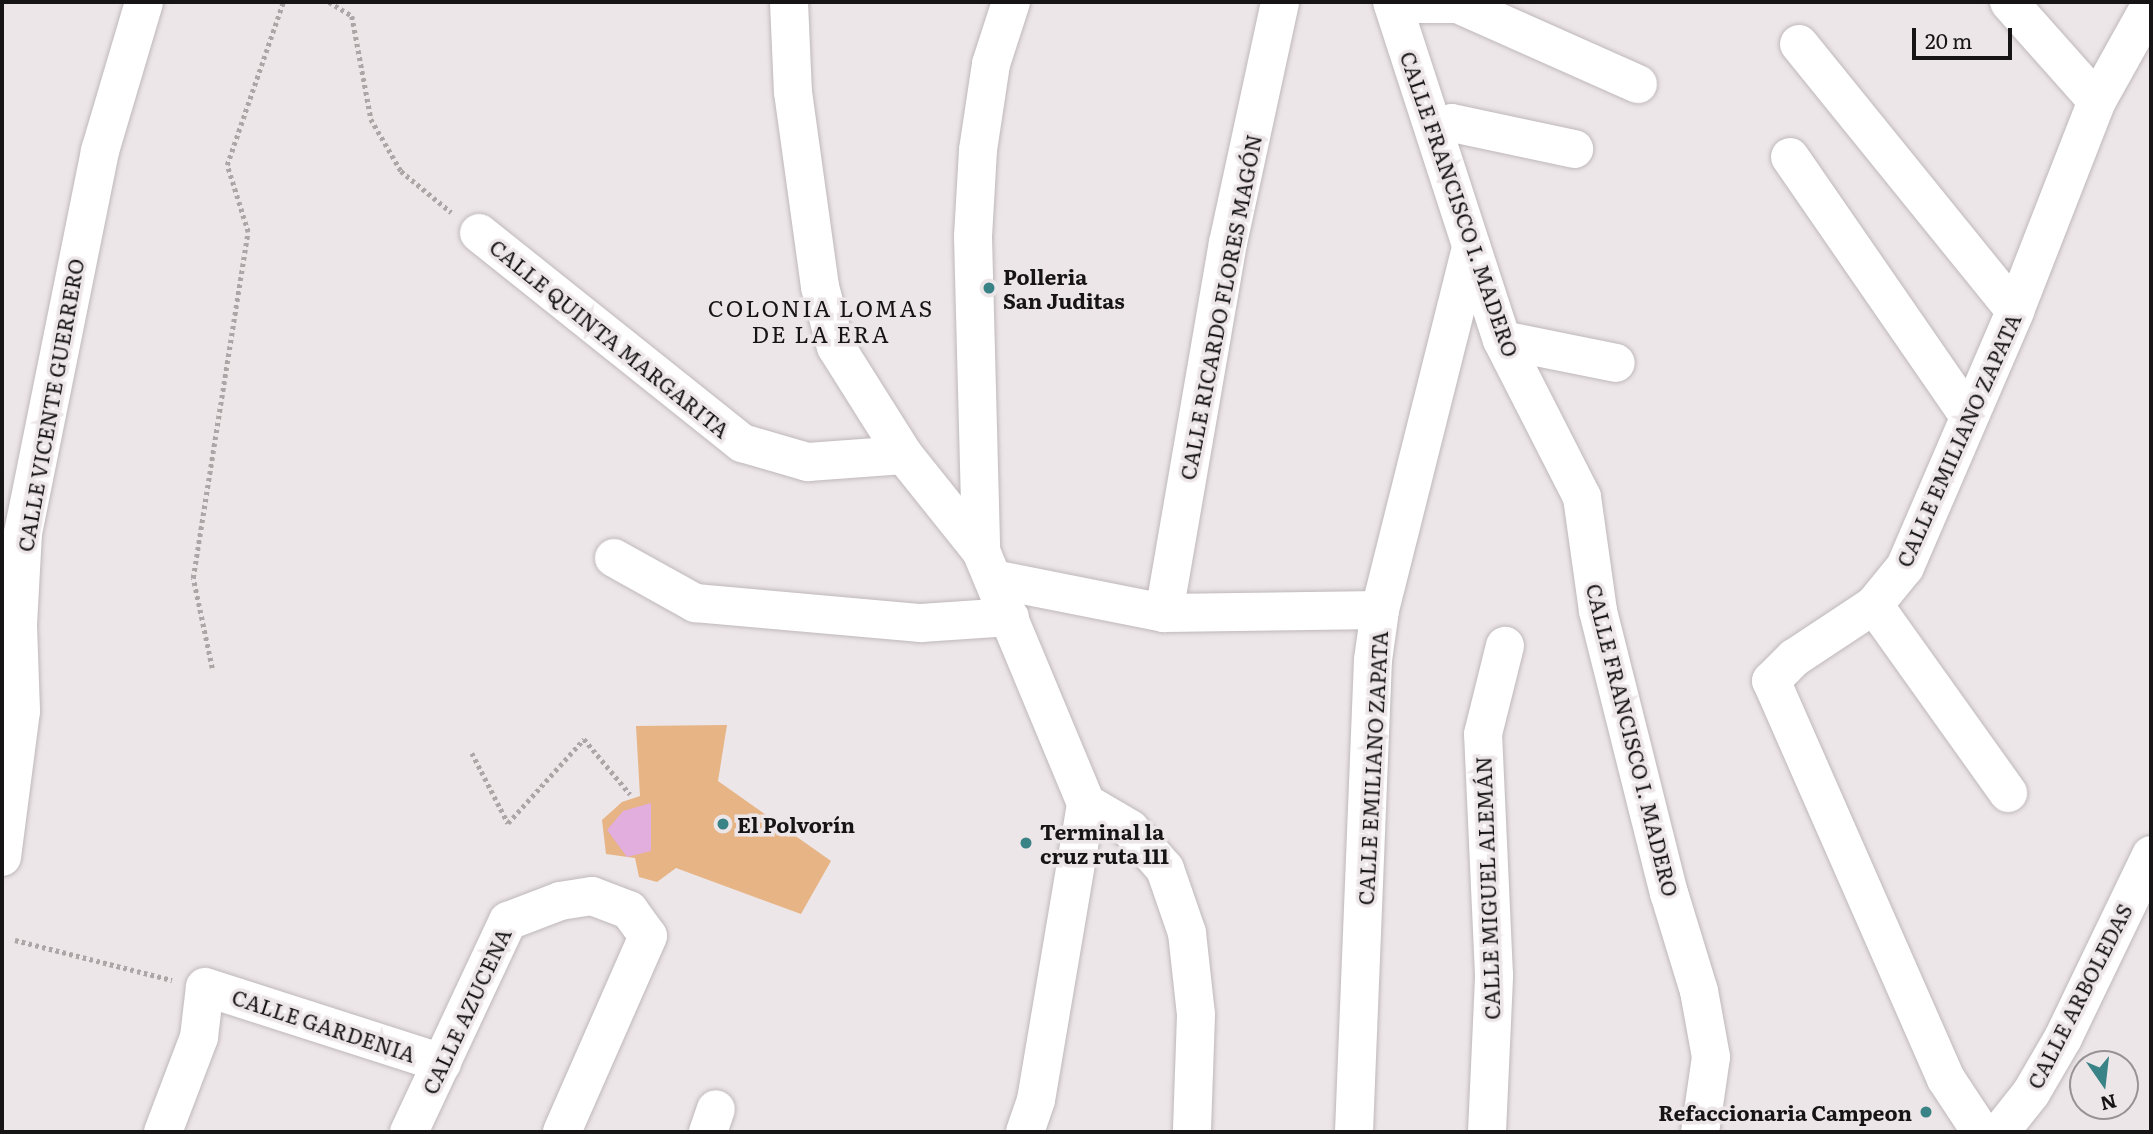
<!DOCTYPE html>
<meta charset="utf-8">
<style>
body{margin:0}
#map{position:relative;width:2153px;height:1134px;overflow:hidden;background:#ede6e8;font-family:Literata,serif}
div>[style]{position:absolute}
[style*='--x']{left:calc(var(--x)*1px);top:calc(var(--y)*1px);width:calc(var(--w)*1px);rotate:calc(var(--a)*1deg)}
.green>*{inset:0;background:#e6b485}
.building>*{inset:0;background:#e1aede}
.path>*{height:4.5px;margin-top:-2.25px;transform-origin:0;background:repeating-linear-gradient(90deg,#aca6a7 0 3.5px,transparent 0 7px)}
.roads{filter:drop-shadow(0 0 2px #bfb8ba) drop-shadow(0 0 2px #bfb8ba)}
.street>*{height:38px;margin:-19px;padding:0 19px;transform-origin:19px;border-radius:19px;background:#fff}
.secondary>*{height:38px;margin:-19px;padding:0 19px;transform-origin:19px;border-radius:19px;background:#fff}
.dots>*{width:19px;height:19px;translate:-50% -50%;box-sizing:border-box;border:4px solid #ede6e8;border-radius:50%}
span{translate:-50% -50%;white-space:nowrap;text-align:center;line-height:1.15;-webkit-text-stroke:7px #ede6e8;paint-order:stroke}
.street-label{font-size:21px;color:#161414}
.poi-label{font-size:21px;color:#161414;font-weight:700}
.left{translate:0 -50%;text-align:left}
.right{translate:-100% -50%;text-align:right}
.neighbourhood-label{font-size:23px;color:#161414;letter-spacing:2px}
.frame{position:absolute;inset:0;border:4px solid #161414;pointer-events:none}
.north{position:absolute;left:2069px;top:1050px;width:70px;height:70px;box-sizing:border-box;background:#ede6e8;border:2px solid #979293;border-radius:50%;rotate:166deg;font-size:19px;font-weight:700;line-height:28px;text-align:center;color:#161414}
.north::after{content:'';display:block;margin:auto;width:24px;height:32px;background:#398285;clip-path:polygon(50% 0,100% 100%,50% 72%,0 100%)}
.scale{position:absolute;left:1912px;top:28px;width:100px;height:32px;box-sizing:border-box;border:4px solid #161414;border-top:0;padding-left:9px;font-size:21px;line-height:24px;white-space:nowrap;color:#161414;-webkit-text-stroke:5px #ede6e8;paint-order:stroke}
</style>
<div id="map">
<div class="green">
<div style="clip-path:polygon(727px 725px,718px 781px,831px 861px,801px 914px,676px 868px,657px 882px,639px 877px,635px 858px,606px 854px,602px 820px,622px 802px,640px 796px,636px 726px)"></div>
</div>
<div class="building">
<div style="clip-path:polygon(651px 803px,651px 851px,627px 857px,607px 830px,623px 811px)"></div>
</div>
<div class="path">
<div style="--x:329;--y:2;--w:27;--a:31"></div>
<div style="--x:352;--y:16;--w:105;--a:79.5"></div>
<div style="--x:371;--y:119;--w:60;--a:60"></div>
<div style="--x:401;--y:171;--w:65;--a:39.4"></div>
<div style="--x:212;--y:668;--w:92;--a:-101.9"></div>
<div style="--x:193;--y:578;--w:350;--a:-81"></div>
<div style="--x:248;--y:232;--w:70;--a:-107.4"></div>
<div style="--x:227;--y:165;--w:172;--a:-71"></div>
<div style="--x:472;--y:753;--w:79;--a:62.8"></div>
<div style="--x:508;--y:823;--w:113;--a:-47.9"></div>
<div style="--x:584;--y:739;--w:72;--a:50.1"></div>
<div style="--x:15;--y:940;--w:162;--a:14.3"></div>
</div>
<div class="roads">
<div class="street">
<div style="--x:789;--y:2;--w:90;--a:87.5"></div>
<div style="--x:793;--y:92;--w:197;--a:82.1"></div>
<div style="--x:820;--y:287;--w:62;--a:75.1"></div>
<div style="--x:836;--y:347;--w:128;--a:57.8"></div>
<div style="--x:904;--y:455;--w:123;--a:51.3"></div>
<div style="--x:1392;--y:2;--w:355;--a:72"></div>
<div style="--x:1502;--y:340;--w:176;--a:63"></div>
<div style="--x:1582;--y:497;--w:115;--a:82"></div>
<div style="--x:1598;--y:611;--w:291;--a:75.9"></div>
<div style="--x:1669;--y:893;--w:102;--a:73"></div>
<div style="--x:1699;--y:991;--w:67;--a:79.7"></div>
<div style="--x:1711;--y:1057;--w:76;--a:98.3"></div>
<div style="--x:2009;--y:2;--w:132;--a:48.4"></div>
<div style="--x:1393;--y:4;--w:65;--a:0"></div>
<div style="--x:1458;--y:4;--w:197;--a:24"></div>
<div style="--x:1799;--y:44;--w:343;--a:51"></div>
<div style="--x:1435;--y:132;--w:19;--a:-28"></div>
<div style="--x:1452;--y:123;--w:125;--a:12"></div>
<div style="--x:1790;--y:157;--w:312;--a:55.4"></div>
<div style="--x:479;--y:233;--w:337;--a:38.6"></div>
<div style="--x:742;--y:443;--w:69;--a:16.1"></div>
<div style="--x:808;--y:462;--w:96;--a:-4.2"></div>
<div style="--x:1502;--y:340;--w:116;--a:11.4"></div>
<div style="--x:614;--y:558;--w:93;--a:29.1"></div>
<div style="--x:695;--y:603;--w:227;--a:5.1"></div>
<div style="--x:921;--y:623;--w:89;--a:-3.9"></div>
<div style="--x:993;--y:579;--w:174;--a:11.2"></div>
<div style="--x:1164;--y:613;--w:216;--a:-0.8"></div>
<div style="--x:1874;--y:605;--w:231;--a:54.5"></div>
<div style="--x:1164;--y:613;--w:375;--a:-80.2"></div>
<div style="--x:1228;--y:243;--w:247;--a:-77.8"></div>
<div style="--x:2;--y:857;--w:147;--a:-82.6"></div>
<div style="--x:21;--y:711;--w:86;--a:-92"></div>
<div style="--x:18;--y:625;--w:92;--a:-86.9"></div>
<div style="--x:23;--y:533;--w:390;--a:-78.6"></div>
<div style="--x:100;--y:151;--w:155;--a:-73.5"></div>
<div style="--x:163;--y:1132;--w:102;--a:-69.2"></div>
<div style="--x:199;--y:1037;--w:50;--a:-83.2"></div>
<div style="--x:205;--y:987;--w:249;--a:17.8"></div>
<div style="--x:409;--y:1132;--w:233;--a:-64.9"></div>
<div style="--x:508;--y:921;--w:56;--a:-21"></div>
<div style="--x:560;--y:901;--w:32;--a:-9"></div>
<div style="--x:592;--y:896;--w:40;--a:21"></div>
<div style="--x:629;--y:910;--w:32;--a:54"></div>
<div style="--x:648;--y:936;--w:214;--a:113.7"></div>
<div style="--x:708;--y:1132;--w:24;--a:-71"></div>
<div style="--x:1354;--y:1132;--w:472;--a:-87.7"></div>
<div style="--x:1373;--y:660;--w:50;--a:-82"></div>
<div style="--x:1380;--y:610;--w:374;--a:-75.9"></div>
<div style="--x:1487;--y:1132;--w:157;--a:-87.4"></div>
<div style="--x:1494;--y:975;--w:241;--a:-92.6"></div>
<div style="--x:1483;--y:734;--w:91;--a:-76"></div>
<div style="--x:1981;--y:1132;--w:64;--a:-123.4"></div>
<div style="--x:1946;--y:1079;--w:435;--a:-113.7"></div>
<div style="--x:1771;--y:681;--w:33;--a:-45"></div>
<div style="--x:1794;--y:658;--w:96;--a:-33.5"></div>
<div style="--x:1874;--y:605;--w:49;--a:-50.8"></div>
<div style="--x:1905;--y:567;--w:279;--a:-66.7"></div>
<div style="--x:2015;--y:311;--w:225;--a:-68.7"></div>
<div style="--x:2097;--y:101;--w:111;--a:-60.9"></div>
<div style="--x:2000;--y:1132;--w:50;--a:-51.5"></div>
<div style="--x:2031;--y:1093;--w:64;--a:-59.8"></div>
<div style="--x:2063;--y:1038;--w:203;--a:-64.3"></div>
</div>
<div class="secondary">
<div style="--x:1011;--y:2;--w:65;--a:107.9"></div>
<div style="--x:991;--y:64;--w:87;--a:98.6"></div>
<div style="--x:978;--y:150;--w:87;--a:93.3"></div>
<div style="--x:973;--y:237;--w:314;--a:88.5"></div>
<div style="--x:981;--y:551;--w:273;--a:67.4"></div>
<div style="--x:1086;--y:803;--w:51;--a:30.6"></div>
<div style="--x:1130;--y:829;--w:53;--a:48.8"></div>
<div style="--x:1165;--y:869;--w:68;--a:71"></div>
<div style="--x:1187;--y:933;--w:82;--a:83.7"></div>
<div style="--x:1196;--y:1015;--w:117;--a:92"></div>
<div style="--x:1025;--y:1132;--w:34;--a:-71"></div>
<div style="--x:1036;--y:1100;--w:301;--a:-80.4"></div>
</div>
</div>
<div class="dots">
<div style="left:989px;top:288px;background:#398285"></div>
<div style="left:723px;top:824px;background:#398285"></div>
<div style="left:1026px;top:843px;background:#398285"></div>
<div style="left:1926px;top:1112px;background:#398285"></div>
</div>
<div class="street-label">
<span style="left:1460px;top:204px;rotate:71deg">CALLE FRANCISCO I. MADERO</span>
<span style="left:1220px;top:307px;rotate:-79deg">CALLE RICARDO FLORES MAGÓN</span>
<span style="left:610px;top:338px;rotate:39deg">CALLE QUINTA MARGARITA</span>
<span style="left:50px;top:405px;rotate:-80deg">CALLE VICENTE GUERRERO</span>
<span style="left:1958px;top:440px;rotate:-66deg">CALLE EMILIANO ZAPATA</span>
<span style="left:1633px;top:740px;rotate:76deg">CALLE FRANCISCO I. MADERO</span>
<span style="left:1372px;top:768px;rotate:-87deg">CALLE EMILIANO ZAPATA</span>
<span style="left:1487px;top:888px;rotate:-92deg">CALLE MIGUEL ALEMÁN</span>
<span style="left:2079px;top:996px;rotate:-63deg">CALLE ARBOLEDAS</span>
<span style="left:466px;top:1011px;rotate:-65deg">CALLE AZUCENA</span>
<span style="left:324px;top:1025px;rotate:18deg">CALLE GARDENIA</span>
</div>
<div class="poi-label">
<span class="left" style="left:1003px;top:288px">Polleria<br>San Juditas</span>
<span class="left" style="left:737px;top:824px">El Polvorín</span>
<span class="left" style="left:1040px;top:843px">Terminal la<br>cruz ruta 111</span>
<span class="right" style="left:1912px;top:1112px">Refaccionaria Campeon</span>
</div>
<div class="neighbourhood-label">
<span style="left:821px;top:320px">COLONIA LOMAS<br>DE LA ERA</span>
</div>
<div class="frame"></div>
<div class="north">N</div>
<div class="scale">20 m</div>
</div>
